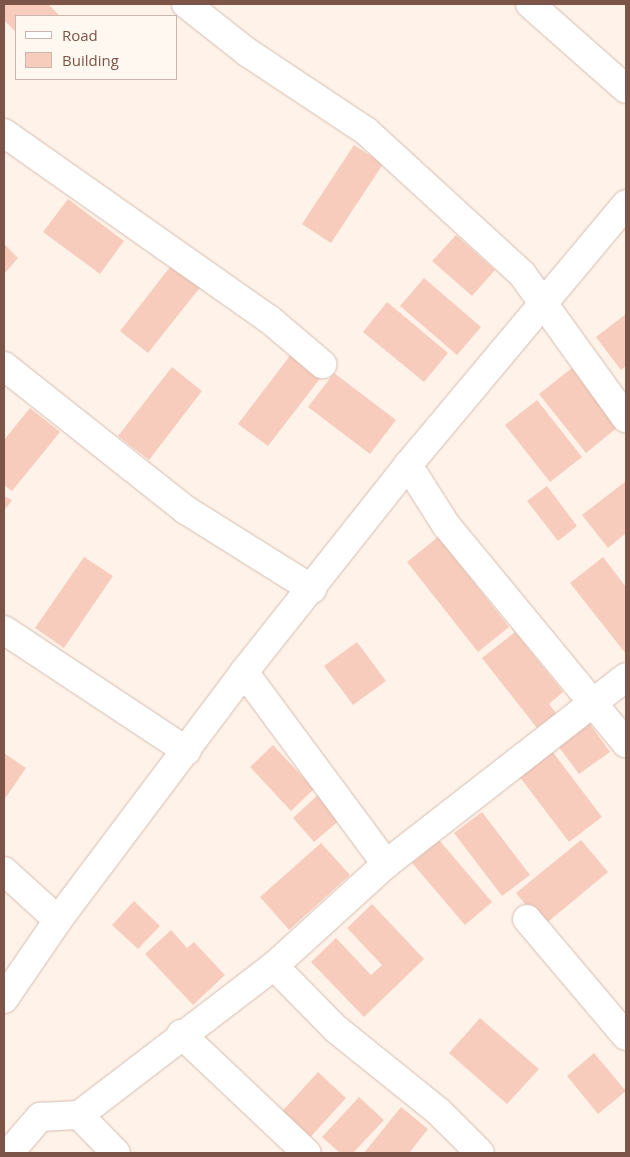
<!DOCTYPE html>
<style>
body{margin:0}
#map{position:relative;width:630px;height:1157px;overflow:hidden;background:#fff3e9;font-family:"Open Sans",sans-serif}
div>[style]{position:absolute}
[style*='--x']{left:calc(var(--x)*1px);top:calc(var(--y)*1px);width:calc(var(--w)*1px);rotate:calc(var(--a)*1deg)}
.building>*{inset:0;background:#f7ccbd}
.roads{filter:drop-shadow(0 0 1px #d5bbaf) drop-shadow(0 0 1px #d5bbaf)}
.minor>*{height:28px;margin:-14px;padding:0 14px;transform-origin:14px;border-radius:14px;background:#fff}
span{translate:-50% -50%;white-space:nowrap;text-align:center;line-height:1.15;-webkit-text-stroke:4px #fff8f1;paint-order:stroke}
.frame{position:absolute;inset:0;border:5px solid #7d5448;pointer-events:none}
.legend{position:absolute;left:15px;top:15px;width:162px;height:65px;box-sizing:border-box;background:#fff8f1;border:1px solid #cbb6ad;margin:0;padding:6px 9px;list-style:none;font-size:15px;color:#7d5448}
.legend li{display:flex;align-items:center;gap:10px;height:25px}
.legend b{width:25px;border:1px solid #cbb6ad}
</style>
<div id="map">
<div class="building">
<div style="clip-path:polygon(4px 4px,48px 4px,60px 16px,16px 16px,16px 32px,4px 20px)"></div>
<div style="clip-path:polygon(354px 145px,383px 164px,331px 243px,302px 224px)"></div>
<div style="clip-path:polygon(68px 199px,124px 241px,100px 274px,43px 232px)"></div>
<div style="clip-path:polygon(456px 235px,495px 270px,472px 296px,432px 261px)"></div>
<div style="clip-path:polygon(4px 244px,18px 258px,4px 274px)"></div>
<div style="clip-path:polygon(174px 262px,202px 285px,148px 353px,120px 331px)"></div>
<div style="clip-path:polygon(424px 278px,481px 327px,457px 355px,400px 306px)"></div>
<div style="clip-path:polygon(387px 302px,448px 353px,424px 382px,363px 332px)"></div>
<div style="clip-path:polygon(626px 314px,626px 366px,621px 370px,596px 337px)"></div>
<div style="clip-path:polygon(292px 353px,322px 376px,268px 446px,238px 424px)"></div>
<div style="clip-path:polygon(172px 367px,202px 391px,149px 460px,118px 436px)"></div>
<div style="clip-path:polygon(572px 368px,618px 427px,586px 453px,539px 394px)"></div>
<div style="clip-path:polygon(334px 373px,396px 420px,370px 454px,308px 407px)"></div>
<div style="clip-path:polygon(537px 400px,582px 457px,550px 482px,505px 425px)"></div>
<div style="clip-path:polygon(30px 408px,60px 432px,12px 491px,4px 485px,4px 440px)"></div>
<div style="clip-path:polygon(626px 481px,626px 533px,608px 548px,582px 515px)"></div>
<div style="clip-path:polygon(547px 486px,577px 526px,558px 541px,527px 501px)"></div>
<div style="clip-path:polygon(4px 496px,12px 500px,4px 511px)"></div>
<div style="clip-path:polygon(438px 537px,509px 627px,478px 652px,407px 562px)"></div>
<div style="clip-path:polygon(84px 557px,113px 576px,64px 648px,35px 628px)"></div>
<div style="clip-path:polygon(603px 557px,626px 587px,626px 654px,570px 583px)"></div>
<div style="clip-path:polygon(515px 632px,563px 692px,549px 704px,556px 713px,537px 728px,482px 658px)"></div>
<div style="clip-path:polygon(357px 642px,386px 681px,353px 705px,324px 666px)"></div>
<div style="clip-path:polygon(587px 720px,610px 752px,579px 774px,555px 742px)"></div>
<div style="clip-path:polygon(273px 745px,314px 789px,291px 811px,250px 767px)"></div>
<div style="clip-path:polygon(552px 751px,602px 817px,569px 842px,519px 776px)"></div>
<div style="clip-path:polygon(4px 753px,26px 768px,4px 800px)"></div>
<div style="clip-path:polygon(319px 794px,341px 819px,314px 842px,293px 818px)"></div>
<div style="clip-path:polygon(482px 812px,530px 875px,502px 896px,454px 833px)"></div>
<div style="clip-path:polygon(439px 840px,492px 902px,465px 925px,412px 863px)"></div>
<div style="clip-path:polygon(581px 840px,608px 872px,543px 926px,516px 893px)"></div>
<div style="clip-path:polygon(321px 843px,350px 875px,289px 930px,260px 897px)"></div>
<div style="clip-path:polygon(134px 901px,160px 926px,138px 949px,112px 925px)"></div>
<div style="clip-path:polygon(372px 904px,424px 959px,364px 1017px,311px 962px,336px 938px,371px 975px,382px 965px,347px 928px)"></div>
<div style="clip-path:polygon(171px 930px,187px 948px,194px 942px,225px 975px,193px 1005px,145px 954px)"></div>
<div style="clip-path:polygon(480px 1018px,539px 1069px,507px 1104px,449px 1053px)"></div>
<div style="clip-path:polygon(594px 1053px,626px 1091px,598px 1114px,567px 1076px)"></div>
<div style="clip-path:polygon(318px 1072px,346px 1098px,306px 1142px,277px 1117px)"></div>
<div style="clip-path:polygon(359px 1097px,384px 1120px,353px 1153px,340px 1153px,322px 1137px)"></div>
<div style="clip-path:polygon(401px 1107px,428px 1129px,409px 1153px,364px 1153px)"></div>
</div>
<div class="roads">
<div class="minor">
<div style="--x:186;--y:4;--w:78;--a:38.2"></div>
<div style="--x:247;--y:52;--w:143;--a:33.6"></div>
<div style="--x:366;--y:131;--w:212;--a:42.5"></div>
<div style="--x:522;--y:274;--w:178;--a:54.2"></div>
<div style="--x:530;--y:4;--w:128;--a:41.5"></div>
<div style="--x:4;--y:133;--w:324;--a:35.1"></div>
<div style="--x:269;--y:319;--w:70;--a:40.3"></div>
<div style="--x:4;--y:366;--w:232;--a:38.4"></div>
<div style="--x:186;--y:510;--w:149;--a:32.1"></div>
<div style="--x:408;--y:465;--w:71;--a:57.7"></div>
<div style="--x:446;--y:525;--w:283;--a:50.5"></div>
<div style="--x:4;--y:630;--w:219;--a:33.5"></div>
<div style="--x:244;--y:672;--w:239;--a:53.5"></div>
<div style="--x:4;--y:871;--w:73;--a:42.2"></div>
<div style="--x:527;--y:919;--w:153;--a:49.8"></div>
<div style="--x:274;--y:966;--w:88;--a:45.5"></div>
<div style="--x:336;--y:1029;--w:131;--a:38.8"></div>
<div style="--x:438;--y:1111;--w:59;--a:45"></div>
<div style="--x:4;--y:999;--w:96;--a:-55.6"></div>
<div style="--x:58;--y:920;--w:310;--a:-53.1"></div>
<div style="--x:244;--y:672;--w:264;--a:-51.6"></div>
<div style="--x:408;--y:465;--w:340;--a:-50.1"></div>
<div style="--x:181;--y:1034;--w:173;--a:43.4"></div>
<div style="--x:79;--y:1115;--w:53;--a:45.8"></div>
<div style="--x:9;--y:1153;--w:48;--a:-49.3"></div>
<div style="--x:40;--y:1117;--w:39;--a:-3"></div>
<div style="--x:79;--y:1115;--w:245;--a:-37.4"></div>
<div style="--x:274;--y:966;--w:151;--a:-42.3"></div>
<div style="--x:386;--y:864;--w:304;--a:-37.9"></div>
</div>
</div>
<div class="frame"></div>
<ul class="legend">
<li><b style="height:6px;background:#fff"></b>Road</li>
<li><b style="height:14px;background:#f7ccbd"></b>Building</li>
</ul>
</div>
